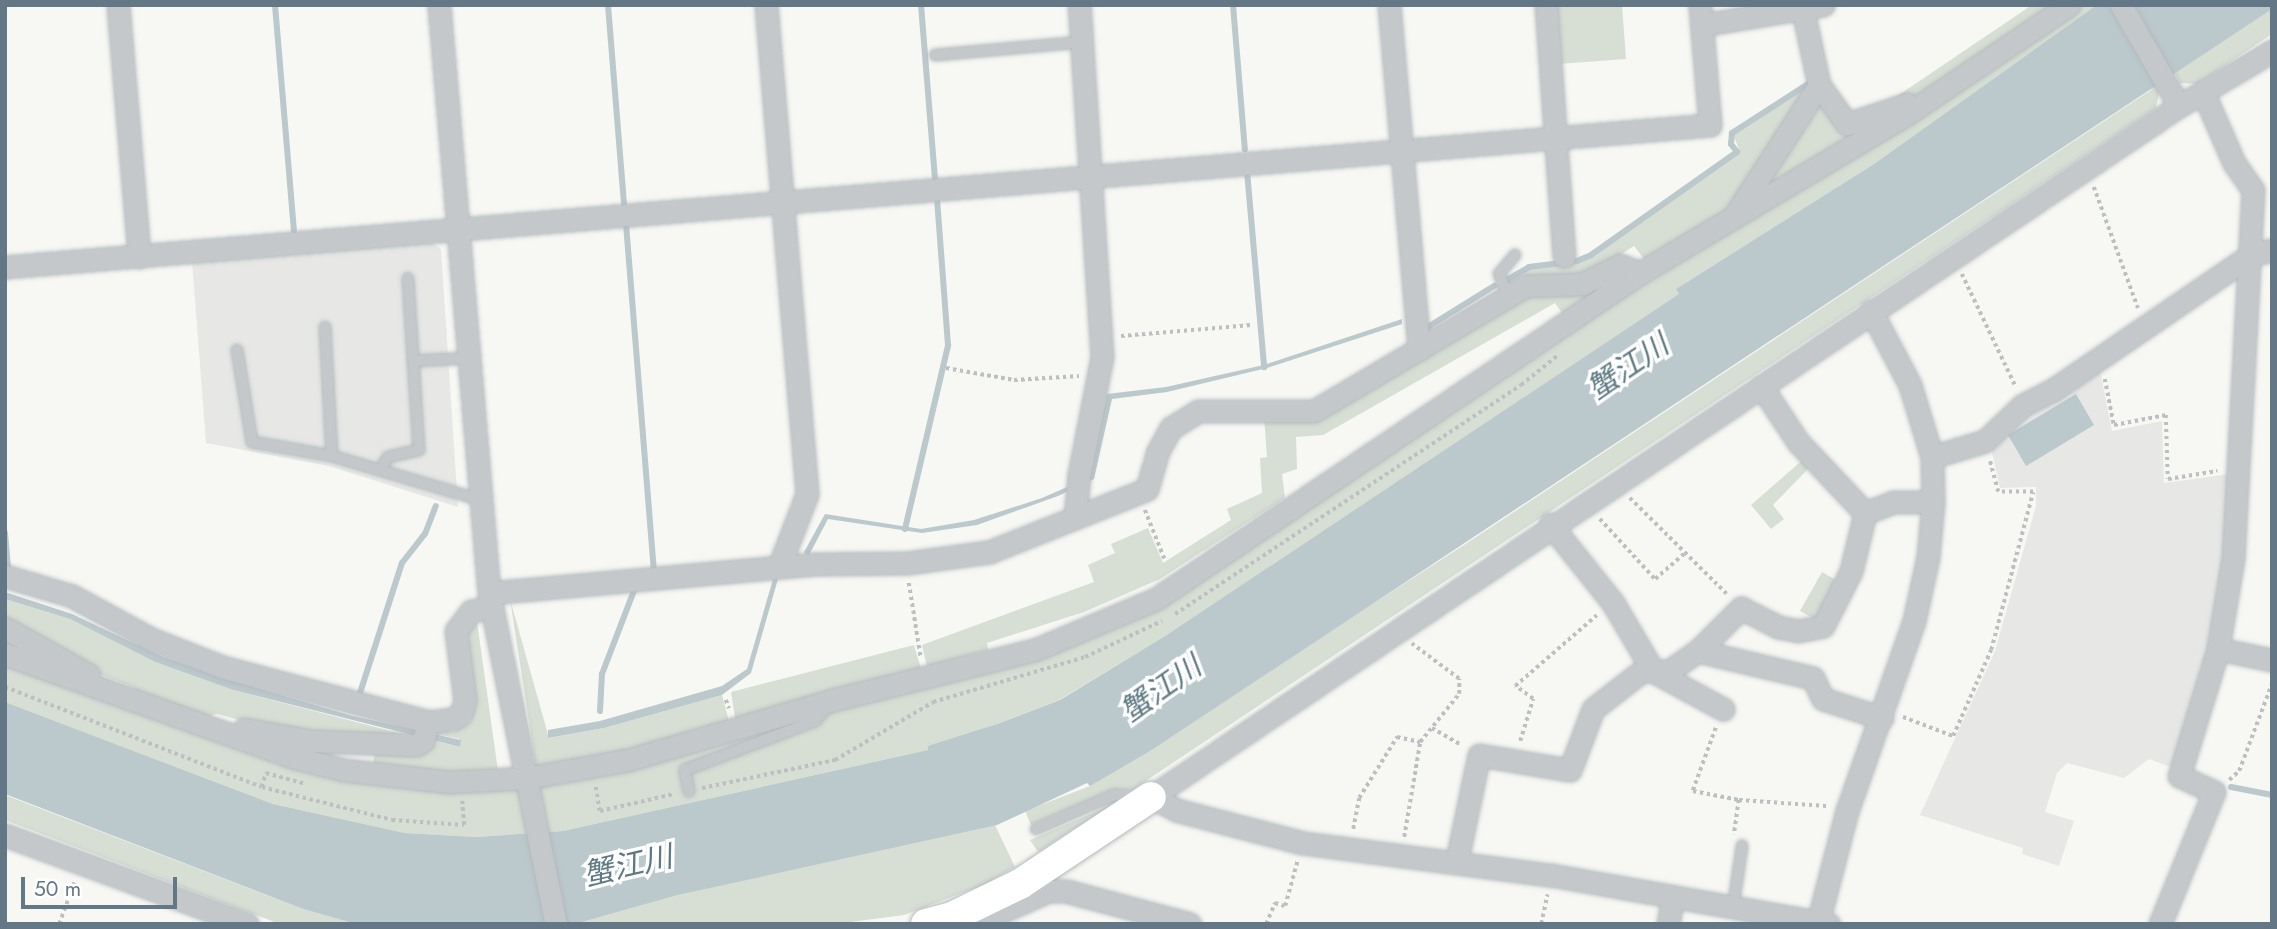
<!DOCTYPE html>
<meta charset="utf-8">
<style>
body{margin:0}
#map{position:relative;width:2277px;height:929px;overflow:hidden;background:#f7f7f3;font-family:Jost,"Noto Sans JP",sans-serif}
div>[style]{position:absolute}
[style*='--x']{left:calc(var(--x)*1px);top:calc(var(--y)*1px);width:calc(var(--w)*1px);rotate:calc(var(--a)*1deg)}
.built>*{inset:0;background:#e7e8e6}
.green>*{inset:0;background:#d7ded4}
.water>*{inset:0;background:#bbc8cc}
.stream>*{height:6px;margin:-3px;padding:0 3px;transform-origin:3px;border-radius:3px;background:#bbc8cc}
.path>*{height:3.5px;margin-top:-1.75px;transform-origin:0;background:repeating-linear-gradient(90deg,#bdc0c2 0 3.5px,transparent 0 7px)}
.roads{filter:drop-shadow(0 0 2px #b4babe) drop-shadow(0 0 2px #b4babe)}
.lane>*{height:10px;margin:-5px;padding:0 5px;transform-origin:5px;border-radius:5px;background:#c4c8cb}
.street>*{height:21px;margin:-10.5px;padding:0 10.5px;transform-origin:10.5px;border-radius:10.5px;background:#c4c8cb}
.secondary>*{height:30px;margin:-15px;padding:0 15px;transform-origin:15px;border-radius:15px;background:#fff}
span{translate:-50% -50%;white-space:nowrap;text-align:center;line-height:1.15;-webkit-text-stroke:7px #fff;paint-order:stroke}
.water-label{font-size:30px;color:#5f7982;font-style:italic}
.frame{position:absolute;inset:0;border:7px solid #647786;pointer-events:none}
.scale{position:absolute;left:21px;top:877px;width:156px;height:32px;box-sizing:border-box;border:4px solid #647786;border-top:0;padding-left:9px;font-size:21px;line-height:24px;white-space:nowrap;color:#647786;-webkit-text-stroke:5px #fff;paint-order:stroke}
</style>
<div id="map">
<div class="built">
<div style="clip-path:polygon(428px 239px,441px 249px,458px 507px,329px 466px,206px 443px,192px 261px)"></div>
<div style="clip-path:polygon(2098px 361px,2112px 431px,2162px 421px,2164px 483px,2236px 473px,2213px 646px,2176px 769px,2149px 759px,2124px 778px,2067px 763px,2057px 773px,2045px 812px,2074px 821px,2059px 866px,2022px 854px,2023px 848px,1920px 815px,1995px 651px,2036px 506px,2036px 487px,2000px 488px,1989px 439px)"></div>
</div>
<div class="green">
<div style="clip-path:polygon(1553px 5px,1622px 5px,1626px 59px,1558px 64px)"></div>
<div style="clip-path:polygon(2032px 5px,2055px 5px,1933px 89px,1878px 109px)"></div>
<div style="clip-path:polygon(2078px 5px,2097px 6px,1874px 164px,1676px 289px,1680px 294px,1165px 636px,1059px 700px,928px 750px,563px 831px,476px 837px,405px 833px,273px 804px,5px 702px,5px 659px,298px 764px,514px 785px,1054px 650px,1526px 360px)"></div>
<div style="clip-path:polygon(2272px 9px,2272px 34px,2197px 84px,2180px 83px,2174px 71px)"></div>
<div style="clip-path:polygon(2157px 82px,2160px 90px,2156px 108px,1132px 790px,1113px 790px,1031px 825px,1025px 811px,1090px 786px,1464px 545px,2151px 90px)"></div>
<div style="clip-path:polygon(1815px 83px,1732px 210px,1647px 263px,1634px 246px,1589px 275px,1509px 286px,1506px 282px,1530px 268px,1592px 257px,1740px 152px,1733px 134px)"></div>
<div style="clip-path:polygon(1817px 94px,1846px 134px,1886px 119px,1753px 196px)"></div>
<div style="clip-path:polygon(1609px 278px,1614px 285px,1565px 317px,1555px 303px,1323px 435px,1296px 437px,1297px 469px,1282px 474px,1285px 498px,1160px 579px,1084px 612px,987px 643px,988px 650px,927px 667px,922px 645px,1094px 582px,1088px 565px,1115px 553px,1111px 544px,1148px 528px,1163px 563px,1231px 520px,1227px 509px,1262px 493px,1260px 458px,1267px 457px,1264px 416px,1314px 416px,1523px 294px)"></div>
<div style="clip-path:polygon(1806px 457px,1812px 465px,1773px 505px,1784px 519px,1771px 529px,1751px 505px)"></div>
<div style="clip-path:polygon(1822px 572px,1841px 583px,1820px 622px,1800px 611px)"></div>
<div style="clip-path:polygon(5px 599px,70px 619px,155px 662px,233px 690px,414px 737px,274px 729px,217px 714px,201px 718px,144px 698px,133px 687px,89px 670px,5px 623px)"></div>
<div style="clip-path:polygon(510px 599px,549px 738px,604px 728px,722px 695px,730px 725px,628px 752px,536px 767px)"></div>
<div style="clip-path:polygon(477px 622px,498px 771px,466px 775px,373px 768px,375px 748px,418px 750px,434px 741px,460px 747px,460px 739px,435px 734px,437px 729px,453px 732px,471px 721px,468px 629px)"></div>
<div style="clip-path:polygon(914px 645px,921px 669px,736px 724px,731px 692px)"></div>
<div style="clip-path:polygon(5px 795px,303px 909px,356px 924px,280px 924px,5px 820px)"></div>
<div style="clip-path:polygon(1111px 805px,1038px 852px,1030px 840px)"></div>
<div style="clip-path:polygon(994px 823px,1015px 867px,983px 885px,904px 915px,850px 922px,575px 924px,678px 895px)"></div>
</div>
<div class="water">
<div style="clip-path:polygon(2097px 5px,2272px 5px,2272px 9px,1150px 751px,1090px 786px,1087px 783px,997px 825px,678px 895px,575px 924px,356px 924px,303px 909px,5px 794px,5px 702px,273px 804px,405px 833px,476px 837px,563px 831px,928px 750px,928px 746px,997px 724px,1060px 700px,1165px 636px,1679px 294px,1676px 289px,1874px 164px)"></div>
<div style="clip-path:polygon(1402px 319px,1402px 324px,1267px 368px,1167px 392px,1112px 399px,1094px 479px,1058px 496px,977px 525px,922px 533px,828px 519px,808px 557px,804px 552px,825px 514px,921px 529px,974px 520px,1042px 498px,1090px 477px,1107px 394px,1166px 387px,1264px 365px)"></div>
<div style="clip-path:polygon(2076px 394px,2094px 425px,2026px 466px,2008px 435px)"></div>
<div style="clip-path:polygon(773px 579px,778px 579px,751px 673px,722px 695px,604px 728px,548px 738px,548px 730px,600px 721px,722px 686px,747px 669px)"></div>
<div style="clip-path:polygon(5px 592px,72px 614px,161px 656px,226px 679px,353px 716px,461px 740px,460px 747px,233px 690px,155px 662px,70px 619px,5px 599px)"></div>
</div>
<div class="stream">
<div style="--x:275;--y:5;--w:226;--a:85.2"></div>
<div style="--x:608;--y:5;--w:199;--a:85.4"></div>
<div style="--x:921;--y:5;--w:174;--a:85.4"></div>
<div style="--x:1233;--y:5;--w:145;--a:85.3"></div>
<div style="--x:1247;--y:171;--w:197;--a:85"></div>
<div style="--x:626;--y:224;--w:346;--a:85.4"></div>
<div style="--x:1506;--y:280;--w:26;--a:-29"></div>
<div style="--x:1529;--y:267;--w:48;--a:-7.1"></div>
<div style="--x:1577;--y:261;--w:15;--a:-23"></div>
<div style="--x:1591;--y:255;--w:179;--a:-35.2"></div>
<div style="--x:1737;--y:152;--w:10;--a:-127"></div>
<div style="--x:1731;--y:144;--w:11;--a:-85"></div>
<div style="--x:1732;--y:133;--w:94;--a:-32.8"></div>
<div style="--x:1423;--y:330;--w:84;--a:-31.8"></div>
<div style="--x:905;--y:529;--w:189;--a:-76.8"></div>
<div style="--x:948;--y:345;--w:147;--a:-94.3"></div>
<div style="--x:5;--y:533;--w:37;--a:85"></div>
<div style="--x:359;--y:696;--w:140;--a:-72.1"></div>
<div style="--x:402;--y:563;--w:37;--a:-52"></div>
<div style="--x:425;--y:534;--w:30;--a:-69"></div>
<div style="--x:600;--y:711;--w:37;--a:-87"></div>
<div style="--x:602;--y:674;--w:92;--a:-69"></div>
<div style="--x:2231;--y:787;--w:42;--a:11"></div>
</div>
<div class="path">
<div style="--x:2094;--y:187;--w:129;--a:70"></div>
<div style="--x:1962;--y:274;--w:125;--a:64.5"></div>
<div style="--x:1121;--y:336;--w:131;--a:-4.8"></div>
<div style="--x:946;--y:368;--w:69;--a:10"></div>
<div style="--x:1014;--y:380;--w:65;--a:-3.5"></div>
<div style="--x:2105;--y:379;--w:47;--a:78.9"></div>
<div style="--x:2114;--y:425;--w:53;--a:-10.9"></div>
<div style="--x:2166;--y:415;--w:64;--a:88.2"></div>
<div style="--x:2168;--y:479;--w:50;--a:-9.3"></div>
<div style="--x:1630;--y:498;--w:136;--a:44.7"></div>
<div style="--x:1145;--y:510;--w:54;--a:68.2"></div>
<div style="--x:1600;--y:519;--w:81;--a:47.5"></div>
<div style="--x:1655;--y:579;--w:38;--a:-41"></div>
<div style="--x:909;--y:583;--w:76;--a:80.9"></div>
<div style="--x:1175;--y:614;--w:415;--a:-33.5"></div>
<div style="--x:1521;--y:385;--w:46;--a:-38.9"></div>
<div style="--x:5;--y:687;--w:275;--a:21.3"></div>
<div style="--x:261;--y:787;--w:15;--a:-70"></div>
<div style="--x:266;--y:773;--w:41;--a:15.4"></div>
<div style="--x:726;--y:700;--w:9;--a:69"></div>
<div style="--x:1903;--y:717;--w:53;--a:20.8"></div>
<div style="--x:1953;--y:736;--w:94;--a:-66.2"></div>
<div style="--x:1991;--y:650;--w:163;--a:-75.1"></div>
<div style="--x:2033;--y:492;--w:35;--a:180"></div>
<div style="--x:1998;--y:492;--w:34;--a:-105"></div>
<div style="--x:1432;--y:728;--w:34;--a:30"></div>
<div style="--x:1716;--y:728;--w:67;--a:110.1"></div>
<div style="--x:1693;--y:791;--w:47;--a:11.1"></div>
<div style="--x:1739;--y:800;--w:35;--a:98"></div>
<div style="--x:1520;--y:741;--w:44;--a:-72.8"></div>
<div style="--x:1533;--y:699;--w:22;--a:-144"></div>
<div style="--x:1515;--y:686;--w:108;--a:-40.9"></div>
<div style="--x:2229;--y:780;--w:13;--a:-42"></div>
<div style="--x:2239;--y:771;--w:94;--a:-69.4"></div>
<div style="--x:262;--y:787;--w:134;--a:14.2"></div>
<div style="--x:392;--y:820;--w:72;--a:4"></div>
<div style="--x:464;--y:825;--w:24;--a:-95"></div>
<div style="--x:596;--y:787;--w:24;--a:81"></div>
<div style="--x:600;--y:811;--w:76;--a:-12.9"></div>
<div style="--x:702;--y:788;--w:136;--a:-11.9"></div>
<div style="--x:835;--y:760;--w:114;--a:-30.6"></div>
<div style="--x:933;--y:702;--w:159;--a:-16.5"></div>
<div style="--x:1085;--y:657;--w:85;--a:-25.1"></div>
<div style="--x:1739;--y:800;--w:88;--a:3.9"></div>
<div style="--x:1353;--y:829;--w:32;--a:-79"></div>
<div style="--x:1359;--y:798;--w:72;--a:-58.1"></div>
<div style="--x:1397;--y:737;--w:24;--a:12"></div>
<div style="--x:1420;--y:742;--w:62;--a:-50.9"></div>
<div style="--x:1459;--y:694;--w:15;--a:-90"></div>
<div style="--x:1459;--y:679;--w:59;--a:-143.3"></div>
<div style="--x:1404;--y:837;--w:96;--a:-80.4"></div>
<div style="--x:59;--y:924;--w:44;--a:-69.9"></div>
<div style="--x:1266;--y:924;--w:23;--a:-67"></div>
<div style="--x:1275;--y:903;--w:10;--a:17"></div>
<div style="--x:1285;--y:906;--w:46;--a:-74.7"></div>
<div style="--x:1541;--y:924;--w:30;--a:-78"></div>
</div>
<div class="roads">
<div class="lane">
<div style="--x:935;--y:55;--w:149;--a:-5"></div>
<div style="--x:1508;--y:296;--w:24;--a:-112"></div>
<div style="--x:1499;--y:274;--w:25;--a:-50"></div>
<div style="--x:325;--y:327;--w:129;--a:86.9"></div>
<div style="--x:237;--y:350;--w:93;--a:80.7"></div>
<div style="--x:252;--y:442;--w:81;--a:9.9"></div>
<div style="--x:332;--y:456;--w:155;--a:16.5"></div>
<div style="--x:413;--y:361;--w:56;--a:-3.1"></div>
<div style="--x:380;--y:470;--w:15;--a:-58"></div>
<div style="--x:388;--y:457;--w:32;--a:-13"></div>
<div style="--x:419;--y:450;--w:172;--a:-93.7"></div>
<div style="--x:689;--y:791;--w:21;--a:-101"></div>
<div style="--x:685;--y:770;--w:139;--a:-20.7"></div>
<div style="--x:815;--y:721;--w:21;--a:-49"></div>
<div style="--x:1036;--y:829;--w:85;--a:-23.6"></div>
<div style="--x:1114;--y:795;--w:24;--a:5"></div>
<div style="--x:1733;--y:908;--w:63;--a:-81.7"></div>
</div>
<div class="street">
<div style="--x:118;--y:5;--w:253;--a:85.2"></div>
<div style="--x:439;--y:5;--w:590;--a:85.14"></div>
<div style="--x:489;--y:593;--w:338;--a:78.6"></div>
<div style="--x:766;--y:5;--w:491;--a:85.2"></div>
<div style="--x:807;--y:494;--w:78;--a:111"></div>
<div style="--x:1389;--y:5;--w:346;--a:85"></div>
<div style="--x:1546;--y:5;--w:252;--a:85.9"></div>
<div style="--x:2121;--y:5;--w:116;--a:60.1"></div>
<div style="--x:1803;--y:11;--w:76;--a:77.8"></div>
<div style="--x:1819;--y:85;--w:48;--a:54.3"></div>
<div style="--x:1847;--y:124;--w:63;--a:-18.4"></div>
<div style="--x:1702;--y:25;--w:123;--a:-9.4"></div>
<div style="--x:2203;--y:92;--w:77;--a:66.4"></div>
<div style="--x:2234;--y:163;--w:33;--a:55"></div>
<div style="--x:2253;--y:190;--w:369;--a:93.1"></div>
<div style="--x:2233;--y:558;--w:92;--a:99.4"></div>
<div style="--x:2218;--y:649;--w:55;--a:11.5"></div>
<div style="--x:1735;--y:215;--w:155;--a:-57.1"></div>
<div style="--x:5;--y:267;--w:1711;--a:-4.76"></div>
<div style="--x:1710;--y:125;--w:120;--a:-94.8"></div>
<div style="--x:1761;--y:386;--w:67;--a:56.5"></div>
<div style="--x:1798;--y:442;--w:98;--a:46.7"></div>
<div style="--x:1932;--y:457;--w:55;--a:-16.8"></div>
<div style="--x:1985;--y:441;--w:52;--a:-43.5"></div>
<div style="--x:2023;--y:405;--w:34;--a:-27"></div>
<div style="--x:2053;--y:390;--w:240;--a:-34.3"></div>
<div style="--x:2251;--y:255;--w:22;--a:-13"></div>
<div style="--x:1075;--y:518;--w:43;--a:-84.7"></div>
<div style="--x:1079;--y:475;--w:120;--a:-79"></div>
<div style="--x:1102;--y:357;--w:353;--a:-93.7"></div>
<div style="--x:1550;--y:524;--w:101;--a:51.4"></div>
<div style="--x:1613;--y:603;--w:79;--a:59.5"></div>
<div style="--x:1653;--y:671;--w:80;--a:28.5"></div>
<div style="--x:5;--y:576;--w:70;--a:16.6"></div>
<div style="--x:72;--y:596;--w:90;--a:28.6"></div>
<div style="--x:151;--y:639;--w:76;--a:21.5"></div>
<div style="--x:222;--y:667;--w:213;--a:14.9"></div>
<div style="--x:428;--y:722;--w:25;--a:-7"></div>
<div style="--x:453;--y:719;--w:9;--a:-32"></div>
<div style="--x:461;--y:714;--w:14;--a:-73"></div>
<div style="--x:465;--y:701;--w:71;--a:-97.3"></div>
<div style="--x:456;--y:631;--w:25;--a:-53"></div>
<div style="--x:471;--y:611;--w:21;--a:-11"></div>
<div style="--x:489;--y:593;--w:327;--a:-5.1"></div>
<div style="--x:815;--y:564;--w:92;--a:-0.6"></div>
<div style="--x:907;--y:563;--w:83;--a:-7.6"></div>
<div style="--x:989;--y:552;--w:170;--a:-21.7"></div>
<div style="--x:1147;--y:489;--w:37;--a:-74"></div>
<div style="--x:1157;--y:453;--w:29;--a:-61"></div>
<div style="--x:1171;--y:428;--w:32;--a:-32"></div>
<div style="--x:1198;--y:411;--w:116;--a:0"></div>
<div style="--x:1314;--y:411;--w:245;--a:-30.6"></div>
<div style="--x:1525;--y:286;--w:57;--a:-2"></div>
<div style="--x:1582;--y:284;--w:42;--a:-26.6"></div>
<div style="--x:1620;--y:265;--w:22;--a:22"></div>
<div style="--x:5;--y:628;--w:96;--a:29.2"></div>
<div style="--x:1698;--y:651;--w:118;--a:13.2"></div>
<div style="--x:1813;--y:678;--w:23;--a:65"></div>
<div style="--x:1823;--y:699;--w:62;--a:17.9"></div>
<div style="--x:5;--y:654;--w:305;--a:19.7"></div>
<div style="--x:292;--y:757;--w:54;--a:14"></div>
<div style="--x:344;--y:770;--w:106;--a:6.5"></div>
<div style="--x:449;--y:782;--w:77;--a:-3"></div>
<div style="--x:526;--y:778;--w:104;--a:-10"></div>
<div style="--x:628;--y:760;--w:214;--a:-16.3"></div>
<div style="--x:833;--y:700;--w:210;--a:-14"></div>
<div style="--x:1037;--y:649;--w:129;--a:-22.8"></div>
<div style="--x:1156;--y:599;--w:584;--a:-33.96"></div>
<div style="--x:1640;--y:273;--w:311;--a:-30.8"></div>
<div style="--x:1907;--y:114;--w:195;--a:-33.9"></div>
<div style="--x:244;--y:729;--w:69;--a:10"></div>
<div style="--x:312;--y:741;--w:104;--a:2.2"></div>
<div style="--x:416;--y:745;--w:8;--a:-30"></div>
<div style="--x:423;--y:741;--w:20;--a:-75"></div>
<div style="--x:1151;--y:797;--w:1239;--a:-33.91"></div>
<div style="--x:2179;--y:106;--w:108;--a:-30.6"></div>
<div style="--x:1151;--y:797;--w:28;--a:27"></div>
<div style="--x:1176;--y:810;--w:131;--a:14.6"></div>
<div style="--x:1303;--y:843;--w:250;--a:7.4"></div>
<div style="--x:1551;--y:875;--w:282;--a:10"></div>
<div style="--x:5;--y:835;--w:258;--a:20.2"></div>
<div style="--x:1457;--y:860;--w:107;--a:-78.2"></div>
<div style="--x:1479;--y:755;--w:92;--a:9.4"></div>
<div style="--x:1570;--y:770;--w:65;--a:-69.3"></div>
<div style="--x:1593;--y:709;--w:62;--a:-37.8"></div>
<div style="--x:1642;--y:671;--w:27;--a:0"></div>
<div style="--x:1669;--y:671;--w:35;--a:-35"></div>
<div style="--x:1698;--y:651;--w:61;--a:-45"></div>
<div style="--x:1741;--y:608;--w:42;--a:27.2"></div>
<div style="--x:1778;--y:627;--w:20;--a:11"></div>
<div style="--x:1798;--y:631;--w:25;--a:-11"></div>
<div style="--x:1823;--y:626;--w:62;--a:-63"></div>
<div style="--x:1851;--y:571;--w:60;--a:-76.4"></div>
<div style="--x:1865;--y:513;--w:30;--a:-21"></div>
<div style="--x:1893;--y:502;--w:40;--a:0"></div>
<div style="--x:954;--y:917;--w:29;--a:6"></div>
<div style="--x:983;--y:920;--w:71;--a:-24"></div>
<div style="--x:1048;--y:891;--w:18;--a:0"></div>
<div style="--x:1066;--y:891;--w:128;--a:14.9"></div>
<div style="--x:1818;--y:922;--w:115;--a:-75.4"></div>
<div style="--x:1847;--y:811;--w:201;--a:-70.6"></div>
<div style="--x:1914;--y:621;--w:66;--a:-77.7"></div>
<div style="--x:1928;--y:557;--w:55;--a:-84.8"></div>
<div style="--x:1933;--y:502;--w:45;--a:-91.3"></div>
<div style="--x:1932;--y:457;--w:75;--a:-107"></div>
<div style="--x:1910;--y:385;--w:84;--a:-117.8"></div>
<div style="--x:1668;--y:924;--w:27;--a:-80"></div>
<div style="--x:2160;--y:924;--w:143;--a:-67.8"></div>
<div style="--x:2214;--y:792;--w:38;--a:-155"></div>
<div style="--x:2179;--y:776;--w:133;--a:-72.9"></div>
</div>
<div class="secondary">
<div style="--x:926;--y:924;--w:27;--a:-15"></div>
<div style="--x:952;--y:917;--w:76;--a:-25.9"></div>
<div style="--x:1020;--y:884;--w:157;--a:-33.6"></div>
</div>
</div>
<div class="water-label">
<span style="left:1628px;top:367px;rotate:-34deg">蟹江川</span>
<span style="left:1161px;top:689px;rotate:-35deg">蟹江川</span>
<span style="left:628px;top:866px;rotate:-13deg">蟹江川</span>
</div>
<div class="frame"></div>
<div class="scale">50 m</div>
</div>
